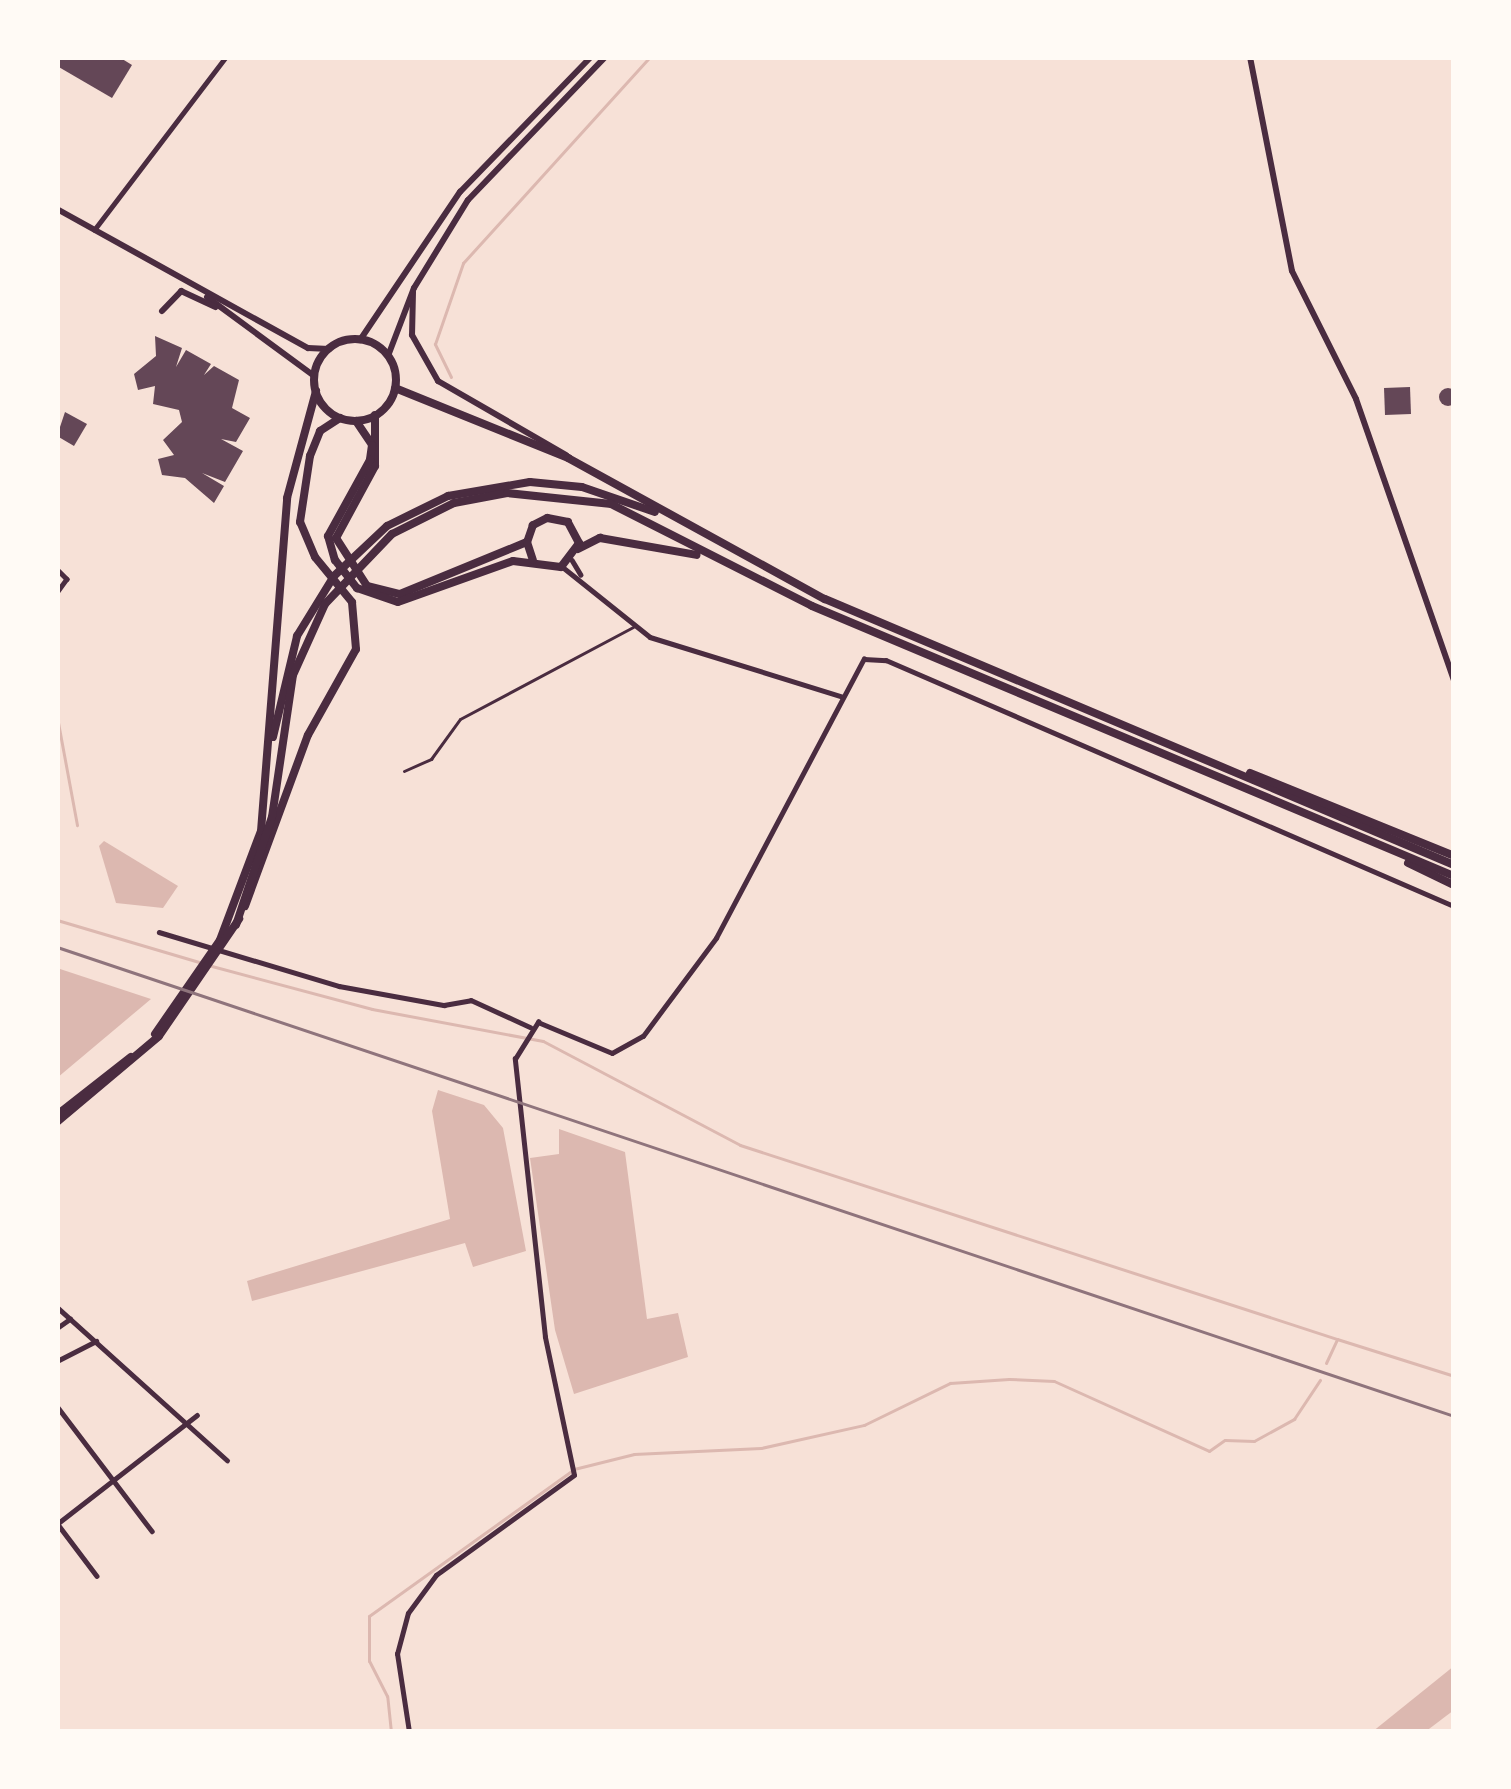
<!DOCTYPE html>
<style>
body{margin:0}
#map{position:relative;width:1511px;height:1789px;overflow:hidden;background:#f7e1d7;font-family:"Fira Sans Condensed",sans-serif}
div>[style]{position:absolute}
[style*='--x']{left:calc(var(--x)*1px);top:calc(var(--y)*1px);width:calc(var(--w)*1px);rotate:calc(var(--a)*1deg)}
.water>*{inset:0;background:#dcb8b0}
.stream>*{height:3px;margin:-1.5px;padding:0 1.5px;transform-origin:1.5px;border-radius:1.5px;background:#dcb8b0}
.building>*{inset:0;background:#644757}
.round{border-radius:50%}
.service>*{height:3px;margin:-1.5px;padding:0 1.5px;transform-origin:1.5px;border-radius:1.5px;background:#4a2c40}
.minor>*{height:4.5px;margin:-2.25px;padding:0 2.25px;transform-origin:2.25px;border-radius:2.25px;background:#4a2c40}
.tertiary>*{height:6px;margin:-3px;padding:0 3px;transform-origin:3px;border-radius:3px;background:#4a2c40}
.secondary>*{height:6px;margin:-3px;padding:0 3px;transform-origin:3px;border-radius:3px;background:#4a2c40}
.primary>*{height:8px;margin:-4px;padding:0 4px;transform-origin:4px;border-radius:4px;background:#4a2c40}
.primary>.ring{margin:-4px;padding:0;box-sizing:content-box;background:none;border:8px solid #4a2c40;border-radius:50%}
.trunk>*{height:8px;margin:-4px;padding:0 4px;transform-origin:4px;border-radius:4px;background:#4a2c40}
.rail>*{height:3px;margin:-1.5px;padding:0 1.5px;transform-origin:1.5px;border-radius:1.5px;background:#8f747c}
span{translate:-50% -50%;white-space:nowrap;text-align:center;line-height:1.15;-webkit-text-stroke:12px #fffaf5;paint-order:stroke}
.frame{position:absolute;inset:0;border:60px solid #fffaf5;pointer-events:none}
</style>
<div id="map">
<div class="water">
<div style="clip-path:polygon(104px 841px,178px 886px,163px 908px,116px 903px,99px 846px)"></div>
<div style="clip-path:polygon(57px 968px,151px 999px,57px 1078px)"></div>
<div style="clip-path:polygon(438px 1090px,484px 1105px,503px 1128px,526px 1251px,473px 1267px,465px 1243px,252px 1301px,247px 1281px,450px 1219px,432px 1111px)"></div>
<div style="clip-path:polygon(559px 1129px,625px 1152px,647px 1319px,678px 1313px,688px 1357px,574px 1394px,555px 1330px,530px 1158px,559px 1154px)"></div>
<div style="clip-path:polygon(1454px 1666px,1454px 1710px,1425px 1732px,1372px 1732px)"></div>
</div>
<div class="stream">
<div style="--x:451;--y:377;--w:37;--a:-116"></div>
<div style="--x:435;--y:344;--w:86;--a:-70.9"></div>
<div style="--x:463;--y:263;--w:278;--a:-47.8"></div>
<div style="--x:57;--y:717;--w:110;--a:79.5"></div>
<div style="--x:57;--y:920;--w:148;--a:16.5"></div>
<div style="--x:208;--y:965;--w:170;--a:15"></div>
<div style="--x:372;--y:1009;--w:174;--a:10.6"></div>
<div style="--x:543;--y:1041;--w:223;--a:27.8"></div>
<div style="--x:740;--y:1145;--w:628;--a:18"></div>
<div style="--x:1326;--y:1363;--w:26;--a:-65"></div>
<div style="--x:1337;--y:1339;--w:123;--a:17.5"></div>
<div style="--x:391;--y:1732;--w:36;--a:-96"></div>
<div style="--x:387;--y:1696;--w:39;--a:-117"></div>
<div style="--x:369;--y:1661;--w:45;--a:-90"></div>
<div style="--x:369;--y:1616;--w:252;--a:-35.6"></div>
<div style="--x:574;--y:1469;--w:62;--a:-14"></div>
<div style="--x:634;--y:1454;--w:127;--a:-2.7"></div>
<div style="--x:761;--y:1448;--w:106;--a:-12.6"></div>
<div style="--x:864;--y:1425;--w:96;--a:-26"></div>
<div style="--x:950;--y:1383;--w:59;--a:-3.9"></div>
<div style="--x:1009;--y:1379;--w:45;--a:2.5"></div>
<div style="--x:1054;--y:1381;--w:170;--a:24.3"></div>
<div style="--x:1209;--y:1451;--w:19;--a:-35"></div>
<div style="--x:1225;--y:1440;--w:29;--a:2"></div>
<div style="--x:1254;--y:1441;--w:46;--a:-28.8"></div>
<div style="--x:1294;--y:1419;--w:47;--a:-56.3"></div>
</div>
<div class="building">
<div style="clip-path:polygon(57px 57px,119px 57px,132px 65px,112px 98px,57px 66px)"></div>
<div style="clip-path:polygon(155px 336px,182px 348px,176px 367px,186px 350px,211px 364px,204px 375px,214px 366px,239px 380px,232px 408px,250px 418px,236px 442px,221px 439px,243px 451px,225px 482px,202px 473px,224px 486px,214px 503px,185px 478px,162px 475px,158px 459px,174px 455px,163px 440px,182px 422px,179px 410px,153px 404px,155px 386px,138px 390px,134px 374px,156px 356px)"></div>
<div style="clip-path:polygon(1410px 387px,1411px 414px,1385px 415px,1384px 388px)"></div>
<div class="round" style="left:1439px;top:388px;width:18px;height:18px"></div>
<div style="clip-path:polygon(65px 412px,87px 424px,74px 446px,57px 436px)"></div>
</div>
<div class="service">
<div style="--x:404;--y:771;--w:30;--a:-24"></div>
<div style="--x:431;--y:759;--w:49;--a:-54.1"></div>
<div style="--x:460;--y:719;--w:196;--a:-28"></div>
</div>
<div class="minor">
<div style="--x:94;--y:230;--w:218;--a:-52.7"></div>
<div style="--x:572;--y:560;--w:17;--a:59"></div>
<div style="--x:564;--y:568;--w:110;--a:38.7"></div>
<div style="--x:650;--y:637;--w:200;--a:17.2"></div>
<div style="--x:57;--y:569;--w:14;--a:45"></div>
<div style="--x:67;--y:579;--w:17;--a:126"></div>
<div style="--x:159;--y:932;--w:188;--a:16.7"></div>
<div style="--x:339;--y:986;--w:107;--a:10.3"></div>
<div style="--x:444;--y:1005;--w:27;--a:-10"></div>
<div style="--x:471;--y:1000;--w:65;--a:24.6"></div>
<div style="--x:57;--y:1307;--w:229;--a:42"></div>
<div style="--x:57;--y:1328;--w:16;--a:-35"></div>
<div style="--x:57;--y:1361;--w:44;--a:-27.1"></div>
<div style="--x:57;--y:1406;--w:157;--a:52.8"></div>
<div style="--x:57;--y:1523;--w:66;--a:53"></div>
<div style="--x:57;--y:1524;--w:177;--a:-37.9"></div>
<div style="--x:409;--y:1732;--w:79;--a:-98.7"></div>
<div style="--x:397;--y:1654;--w:42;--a:-75"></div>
<div style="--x:408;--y:1613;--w:47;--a:-53.6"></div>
<div style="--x:436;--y:1575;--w:170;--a:-35.9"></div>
<div style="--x:574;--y:1475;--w:141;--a:-101.9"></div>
<div style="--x:545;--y:1337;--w:280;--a:-96.2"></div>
<div style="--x:515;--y:1059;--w:44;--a:-58.1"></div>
<div style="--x:538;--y:1022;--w:80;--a:22.7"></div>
<div style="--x:612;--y:1053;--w:35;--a:-29"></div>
<div style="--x:643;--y:1036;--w:122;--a:-53.3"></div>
<div style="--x:716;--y:938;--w:316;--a:-62.1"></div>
<div style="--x:864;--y:659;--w:22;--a:3"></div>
<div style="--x:886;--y:660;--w:619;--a:23.42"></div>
</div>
<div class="tertiary">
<div style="--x:1250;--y:57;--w:218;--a:78.9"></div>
<div style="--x:1292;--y:271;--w:143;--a:63.4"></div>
<div style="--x:1356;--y:399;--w:298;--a:70.8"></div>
</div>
<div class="secondary">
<div style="--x:57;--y:209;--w:287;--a:29"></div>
<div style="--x:308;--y:348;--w:21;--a:3"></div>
<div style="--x:413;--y:292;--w:43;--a:91.3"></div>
<div style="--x:412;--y:335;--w:53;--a:60.5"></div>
<div style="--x:438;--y:381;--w:148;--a:30"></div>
<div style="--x:207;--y:297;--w:133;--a:36.4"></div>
<div style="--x:162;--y:311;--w:28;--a:-46"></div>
<div style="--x:181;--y:291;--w:38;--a:25"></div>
<div style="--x:360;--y:340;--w:179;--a:-56"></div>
<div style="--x:460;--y:192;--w:188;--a:-45.9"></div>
<div style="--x:388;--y:356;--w:73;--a:-69.1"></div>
<div style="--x:414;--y:288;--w:103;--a:-58.5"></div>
<div style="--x:468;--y:200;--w:198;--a:-46.2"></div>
</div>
<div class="primary">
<div class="ring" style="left:314px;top:339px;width:74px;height:74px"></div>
<div style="--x:375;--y:415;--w:51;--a:90"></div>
<div style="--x:375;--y:466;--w:82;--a:118.4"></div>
<div style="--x:336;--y:538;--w:57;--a:57.1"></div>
<div style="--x:367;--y:586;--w:34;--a:14"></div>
<div style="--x:400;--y:594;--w:137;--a:-22.3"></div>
<div style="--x:356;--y:421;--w:29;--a:56"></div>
<div style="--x:372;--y:445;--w:15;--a:98"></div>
<div style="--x:370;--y:460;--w:87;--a:118.9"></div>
<div style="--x:328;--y:536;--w:25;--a:74"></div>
<div style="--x:335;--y:560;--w:36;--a:52"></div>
<div style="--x:357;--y:588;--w:43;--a:18.9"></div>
<div style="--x:398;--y:602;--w:122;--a:-19.6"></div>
<div style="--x:513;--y:561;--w:48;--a:7.1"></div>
<div style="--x:561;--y:567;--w:30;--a:-53"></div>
<div style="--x:579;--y:543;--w:24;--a:-118"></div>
<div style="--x:568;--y:522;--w:21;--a:-169"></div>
<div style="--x:547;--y:518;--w:16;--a:153"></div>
<div style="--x:533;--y:525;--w:18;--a:109"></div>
<div style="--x:527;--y:542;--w:19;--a:72"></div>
<div style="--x:245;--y:906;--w:182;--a:-69.8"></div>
<div style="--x:308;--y:735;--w:98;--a:-60.8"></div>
<div style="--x:356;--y:649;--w:47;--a:-94.9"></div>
<div style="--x:352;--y:602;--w:58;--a:-129.4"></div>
<div style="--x:315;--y:557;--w:38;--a:-113"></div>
<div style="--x:300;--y:522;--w:67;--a:-81.4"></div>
<div style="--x:310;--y:456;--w:27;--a:-68"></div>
<div style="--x:320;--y:431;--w:24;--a:-33"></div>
<div style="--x:155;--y:1034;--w:114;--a:-55.3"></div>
<div style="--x:220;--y:940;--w:116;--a:-69.4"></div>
<div style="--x:261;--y:831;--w:334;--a:-85.5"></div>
<div style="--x:287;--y:498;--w:111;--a:-74.8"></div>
<div style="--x:57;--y:1115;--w:94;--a:-38.1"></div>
<div style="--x:57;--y:1122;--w:133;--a:-40.1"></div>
<div style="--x:159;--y:1036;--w:142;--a:-55.6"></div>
</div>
<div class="trunk">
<div style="--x:395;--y:388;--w:187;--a:22"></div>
<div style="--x:568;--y:458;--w:293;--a:28.8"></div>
<div style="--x:825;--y:599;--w:683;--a:22.92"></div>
<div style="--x:578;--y:549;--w:25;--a:-27"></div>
<div style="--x:600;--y:538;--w:98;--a:9.9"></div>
<div style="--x:273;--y:737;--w:104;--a:-76.6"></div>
<div style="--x:297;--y:636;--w:70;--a:-58.3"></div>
<div style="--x:334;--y:576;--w:73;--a:-43.3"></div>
<div style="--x:387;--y:526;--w:68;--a:-26.2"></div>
<div style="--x:448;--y:496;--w:83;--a:-9.7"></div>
<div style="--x:530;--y:482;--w:52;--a:5.5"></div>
<div style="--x:582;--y:487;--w:77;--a:18.9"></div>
<div style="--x:1250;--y:773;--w:220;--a:22.1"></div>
<div style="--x:1408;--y:863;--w:51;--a:25.6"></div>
<div style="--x:236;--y:925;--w:114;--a:-71.6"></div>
<div style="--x:272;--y:817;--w:144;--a:-81.6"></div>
<div style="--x:293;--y:675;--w:78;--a:-65.7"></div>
<div style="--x:325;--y:604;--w:97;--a:-46.3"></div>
<div style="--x:392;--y:534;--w:69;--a:-26.6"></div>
<div style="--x:454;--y:503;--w:54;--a:-10.7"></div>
<div style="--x:507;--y:493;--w:105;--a:6"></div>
<div style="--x:611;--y:504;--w:225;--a:26.9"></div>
<div style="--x:812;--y:606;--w:696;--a:22.81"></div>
</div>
<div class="rail">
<div style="--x:57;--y:947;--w:1474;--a:18.56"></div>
</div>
<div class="frame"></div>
</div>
